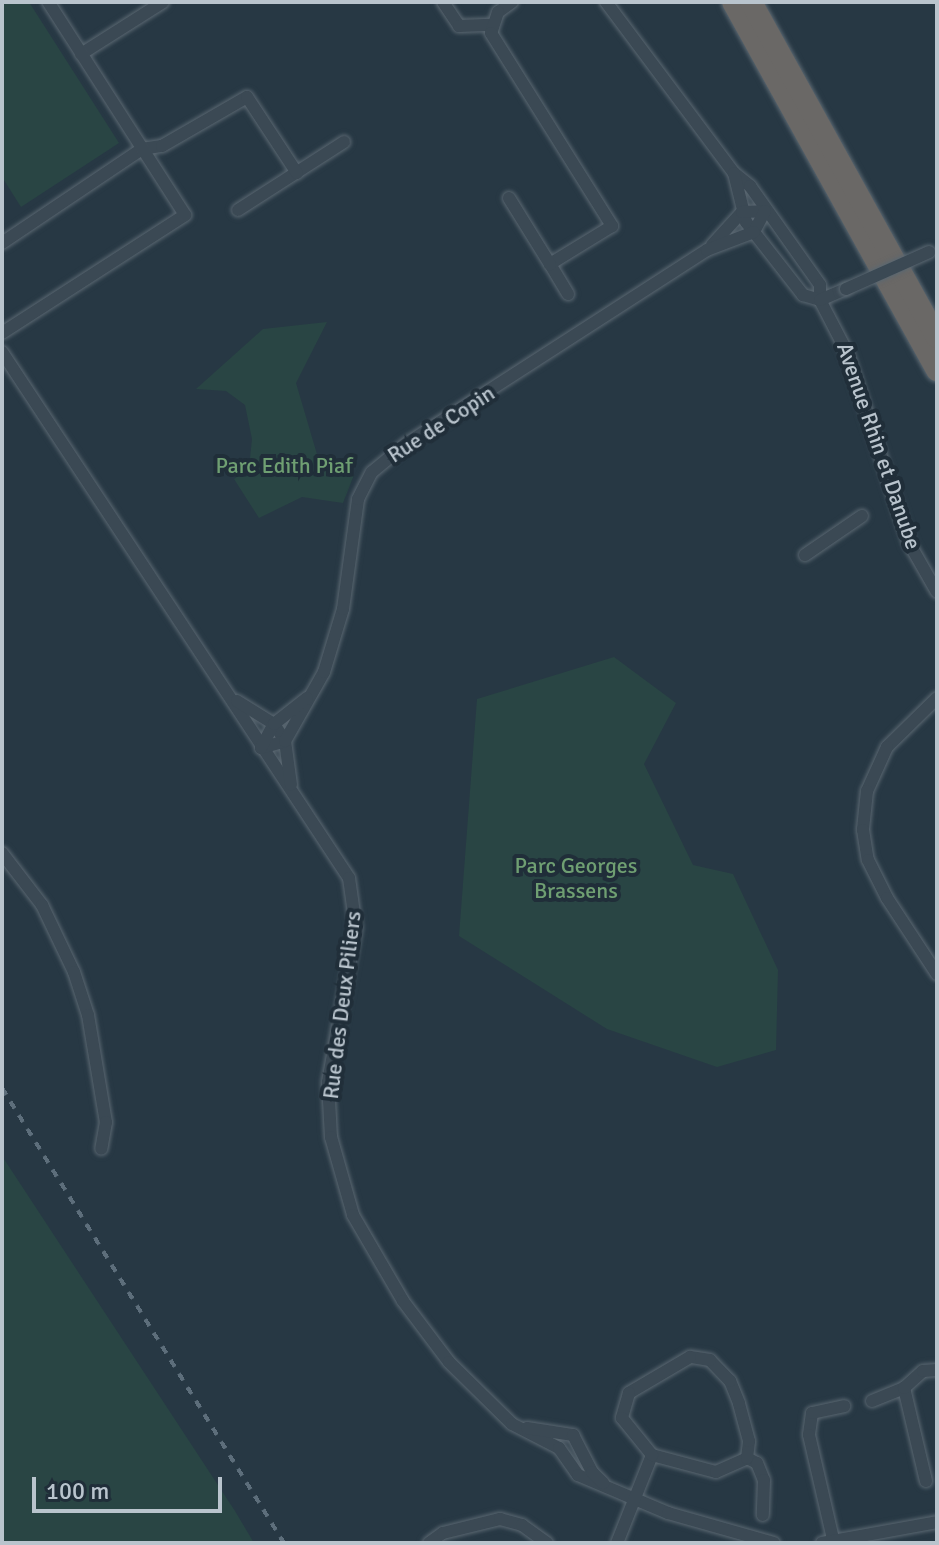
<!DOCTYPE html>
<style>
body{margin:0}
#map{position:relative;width:939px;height:1545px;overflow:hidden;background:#273844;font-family:Signika,sans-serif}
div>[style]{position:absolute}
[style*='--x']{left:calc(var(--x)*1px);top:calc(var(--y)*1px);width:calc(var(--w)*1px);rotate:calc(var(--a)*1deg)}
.green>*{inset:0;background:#294544}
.roads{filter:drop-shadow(0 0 2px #5a6771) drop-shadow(0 0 2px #5a6771)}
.minor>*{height:12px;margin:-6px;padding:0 6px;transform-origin:6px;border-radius:6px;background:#3b4954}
.trunk>*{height:22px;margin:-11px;padding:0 11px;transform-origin:11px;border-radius:11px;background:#6a6866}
.rail>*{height:4px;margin-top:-2px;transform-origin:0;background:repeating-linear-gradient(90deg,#5d6e7b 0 8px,transparent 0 16px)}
.bridges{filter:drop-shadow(0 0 2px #5a6771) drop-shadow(0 0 2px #5a6771)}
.minor-bridge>*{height:12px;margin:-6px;padding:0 6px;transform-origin:6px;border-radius:6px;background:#3b4954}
span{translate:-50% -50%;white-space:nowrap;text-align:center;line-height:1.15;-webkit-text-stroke:8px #202e39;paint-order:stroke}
.street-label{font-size:22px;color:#b9c4cd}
.park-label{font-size:22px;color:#6f9f72}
.frame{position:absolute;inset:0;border:4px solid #b9c4cd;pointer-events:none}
.scale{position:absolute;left:32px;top:1477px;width:190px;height:36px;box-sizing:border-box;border:4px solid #b9c4cd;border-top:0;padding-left:10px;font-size:24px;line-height:28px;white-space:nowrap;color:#b9c4cd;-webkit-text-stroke:6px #202e39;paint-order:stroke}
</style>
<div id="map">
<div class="green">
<div style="clip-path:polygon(2px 2px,29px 2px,119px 143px,21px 207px,2px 177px)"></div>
<div style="clip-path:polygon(327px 322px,296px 383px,319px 461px,354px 475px,343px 503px,302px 497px,259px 518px,234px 479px,249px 468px,252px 439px,245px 405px,226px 391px,196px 389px,263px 329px)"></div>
<div style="clip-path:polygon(614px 657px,676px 703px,644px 764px,693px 865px,733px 874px,778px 970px,776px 1050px,717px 1067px,607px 1029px,459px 936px,477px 699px)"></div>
<div style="clip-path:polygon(2px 1156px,235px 1511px,254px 1543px,2px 1543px)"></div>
</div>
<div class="roads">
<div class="minor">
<div style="--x:443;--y:2;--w:29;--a:56"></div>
<div style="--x:459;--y:26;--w:33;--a:-2"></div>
<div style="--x:512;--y:2;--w:17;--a:144"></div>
<div style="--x:498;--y:12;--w:22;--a:108"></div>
<div style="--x:491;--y:33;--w:228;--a:57.9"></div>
<div style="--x:612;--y:226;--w:73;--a:148.5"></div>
<div style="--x:550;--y:264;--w:35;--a:59"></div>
<div style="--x:606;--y:2;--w:214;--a:53.2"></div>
<div style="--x:734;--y:173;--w:21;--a:39"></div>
<div style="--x:750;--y:186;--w:121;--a:54.7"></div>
<div style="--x:820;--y:285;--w:15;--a:90"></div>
<div style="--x:81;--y:54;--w:97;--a:-32.4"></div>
<div style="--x:734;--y:173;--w:50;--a:76.2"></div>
<div style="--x:746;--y:222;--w:93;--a:52"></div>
<div style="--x:803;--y:295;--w:18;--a:16"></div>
<div style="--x:509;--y:198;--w:78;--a:58.2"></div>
<div style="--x:238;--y:210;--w:126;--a:-32.7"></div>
<div style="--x:2;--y:243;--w:169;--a:-33.9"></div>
<div style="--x:142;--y:149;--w:20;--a:-9"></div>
<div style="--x:162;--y:146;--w:98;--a:-30"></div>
<div style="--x:247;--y:97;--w:91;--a:56.7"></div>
<div style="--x:712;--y:245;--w:45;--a:-47.7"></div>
<div style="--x:742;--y:212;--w:23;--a:-2"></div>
<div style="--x:765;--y:211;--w:24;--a:118"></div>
<div style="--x:820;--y:300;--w:59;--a:62.6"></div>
<div style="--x:847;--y:352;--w:201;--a:72"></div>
<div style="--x:909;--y:543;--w:56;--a:60.3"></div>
<div style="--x:820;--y:300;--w:28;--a:-23"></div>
<div style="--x:2;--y:333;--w:218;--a:-32.8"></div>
<div style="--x:185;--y:215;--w:253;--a:-122.7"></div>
<div style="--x:2;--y:352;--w:630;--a:56.59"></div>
<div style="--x:349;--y:878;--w:50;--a:82"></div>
<div style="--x:356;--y:928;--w:157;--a:100.3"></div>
<div style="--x:328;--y:1082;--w:55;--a:86.9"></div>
<div style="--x:331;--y:1137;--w:81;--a:74.2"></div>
<div style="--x:353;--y:1215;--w:99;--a:59.8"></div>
<div style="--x:403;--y:1301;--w:76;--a:53"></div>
<div style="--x:449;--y:1362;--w:88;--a:44.5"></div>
<div style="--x:512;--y:1424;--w:53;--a:27.1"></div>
<div style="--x:559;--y:1448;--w:33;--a:55"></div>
<div style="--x:578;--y:1475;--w:98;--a:22.9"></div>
<div style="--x:668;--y:1513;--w:110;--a:15.8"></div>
<div style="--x:805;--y:555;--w:69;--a:-34.4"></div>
<div style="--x:937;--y:698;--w:70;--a:135.6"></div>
<div style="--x:887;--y:747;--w:48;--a:114.4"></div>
<div style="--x:867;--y:791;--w:39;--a:96"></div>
<div style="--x:863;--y:830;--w:30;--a:81"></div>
<div style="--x:868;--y:860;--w:42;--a:63.4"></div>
<div style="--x:887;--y:898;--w:91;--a:56.7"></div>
<div style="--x:237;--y:701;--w:44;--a:31.9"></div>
<div style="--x:274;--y:724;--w:20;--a:57"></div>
<div style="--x:285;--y:741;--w:44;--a:82.2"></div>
<div style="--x:261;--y:748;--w:25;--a:-16"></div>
<div style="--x:285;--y:741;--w:79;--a:-60.5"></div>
<div style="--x:324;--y:672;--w:66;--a:-73.2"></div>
<div style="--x:343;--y:609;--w:111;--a:-82.2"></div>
<div style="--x:358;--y:499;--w:30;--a:-63"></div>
<div style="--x:372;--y:472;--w:44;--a:-39.5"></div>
<div style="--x:406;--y:444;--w:358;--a:-32.8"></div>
<div style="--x:707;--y:250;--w:50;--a:-21"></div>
<div style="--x:261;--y:748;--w:27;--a:-62"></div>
<div style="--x:274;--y:724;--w:42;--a:-38.2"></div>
<div style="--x:2;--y:853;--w:66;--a:52.4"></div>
<div style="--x:42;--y:905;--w:74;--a:64.5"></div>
<div style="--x:74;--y:972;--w:45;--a:72"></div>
<div style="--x:88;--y:1015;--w:109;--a:80.5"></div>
<div style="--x:106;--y:1122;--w:27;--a:100"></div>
<div style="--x:872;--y:1401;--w:35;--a:-22"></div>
<div style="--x:812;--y:1413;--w:22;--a:98"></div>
<div style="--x:809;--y:1435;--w:111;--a:77"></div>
<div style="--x:812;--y:1413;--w:33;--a:-12"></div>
<div style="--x:527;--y:1428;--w:47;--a:8.7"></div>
<div style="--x:573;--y:1435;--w:42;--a:62.8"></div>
<div style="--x:592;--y:1472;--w:16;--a:45"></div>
<div style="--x:747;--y:1458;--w:11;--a:27"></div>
<div style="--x:757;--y:1463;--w:18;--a:68"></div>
<div style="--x:764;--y:1480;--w:35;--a:92"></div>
<div style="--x:926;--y:1481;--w:96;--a:-103.3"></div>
<div style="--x:904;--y:1388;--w:25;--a:-42"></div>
<div style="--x:923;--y:1371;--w:14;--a:-4"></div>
<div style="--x:429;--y:1543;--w:17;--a:-36"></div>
<div style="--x:443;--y:1533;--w:59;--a:-13.8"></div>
<div style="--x:500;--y:1519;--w:23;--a:15"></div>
<div style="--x:522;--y:1525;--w:31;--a:36"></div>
<div style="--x:617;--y:1543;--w:95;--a:-68.3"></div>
<div style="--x:652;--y:1455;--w:66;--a:14.9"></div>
<div style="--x:716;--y:1472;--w:34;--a:-24"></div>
<div style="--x:747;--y:1458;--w:17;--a:-83"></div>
<div style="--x:749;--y:1441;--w:39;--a:-105"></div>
<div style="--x:739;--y:1403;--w:24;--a:-112"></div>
<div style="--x:730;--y:1381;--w:29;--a:-134"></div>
<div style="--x:710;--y:1360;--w:20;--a:-171"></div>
<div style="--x:690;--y:1357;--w:71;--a:149.5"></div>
<div style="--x:629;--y:1393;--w:26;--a:106"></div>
<div style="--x:622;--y:1418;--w:48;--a:51"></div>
<div style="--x:822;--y:1543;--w:117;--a:-10.3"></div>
</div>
<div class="trunk">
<div style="--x:733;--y:2;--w:421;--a:61"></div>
<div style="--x:751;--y:2;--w:383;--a:61"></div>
</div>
</div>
<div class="rail">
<div style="--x:2;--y:1088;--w:535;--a:58.21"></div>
</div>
<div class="bridges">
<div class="minor-bridge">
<div style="--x:846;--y:289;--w:91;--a:-24"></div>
</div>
</div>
<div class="street-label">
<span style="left:441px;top:424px;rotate:-33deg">Rue de Copin</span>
<span style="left:879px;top:446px;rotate:71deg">Avenue Rhin et Danube</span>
<span style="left:342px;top:1005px;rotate:-83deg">Rue des Deux Piliers</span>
</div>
<div class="park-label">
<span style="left:284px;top:466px">Parc Edith Piaf</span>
<span style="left:576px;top:878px">Parc Georges<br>Brassens</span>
</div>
<div class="frame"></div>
<div class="scale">100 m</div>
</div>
